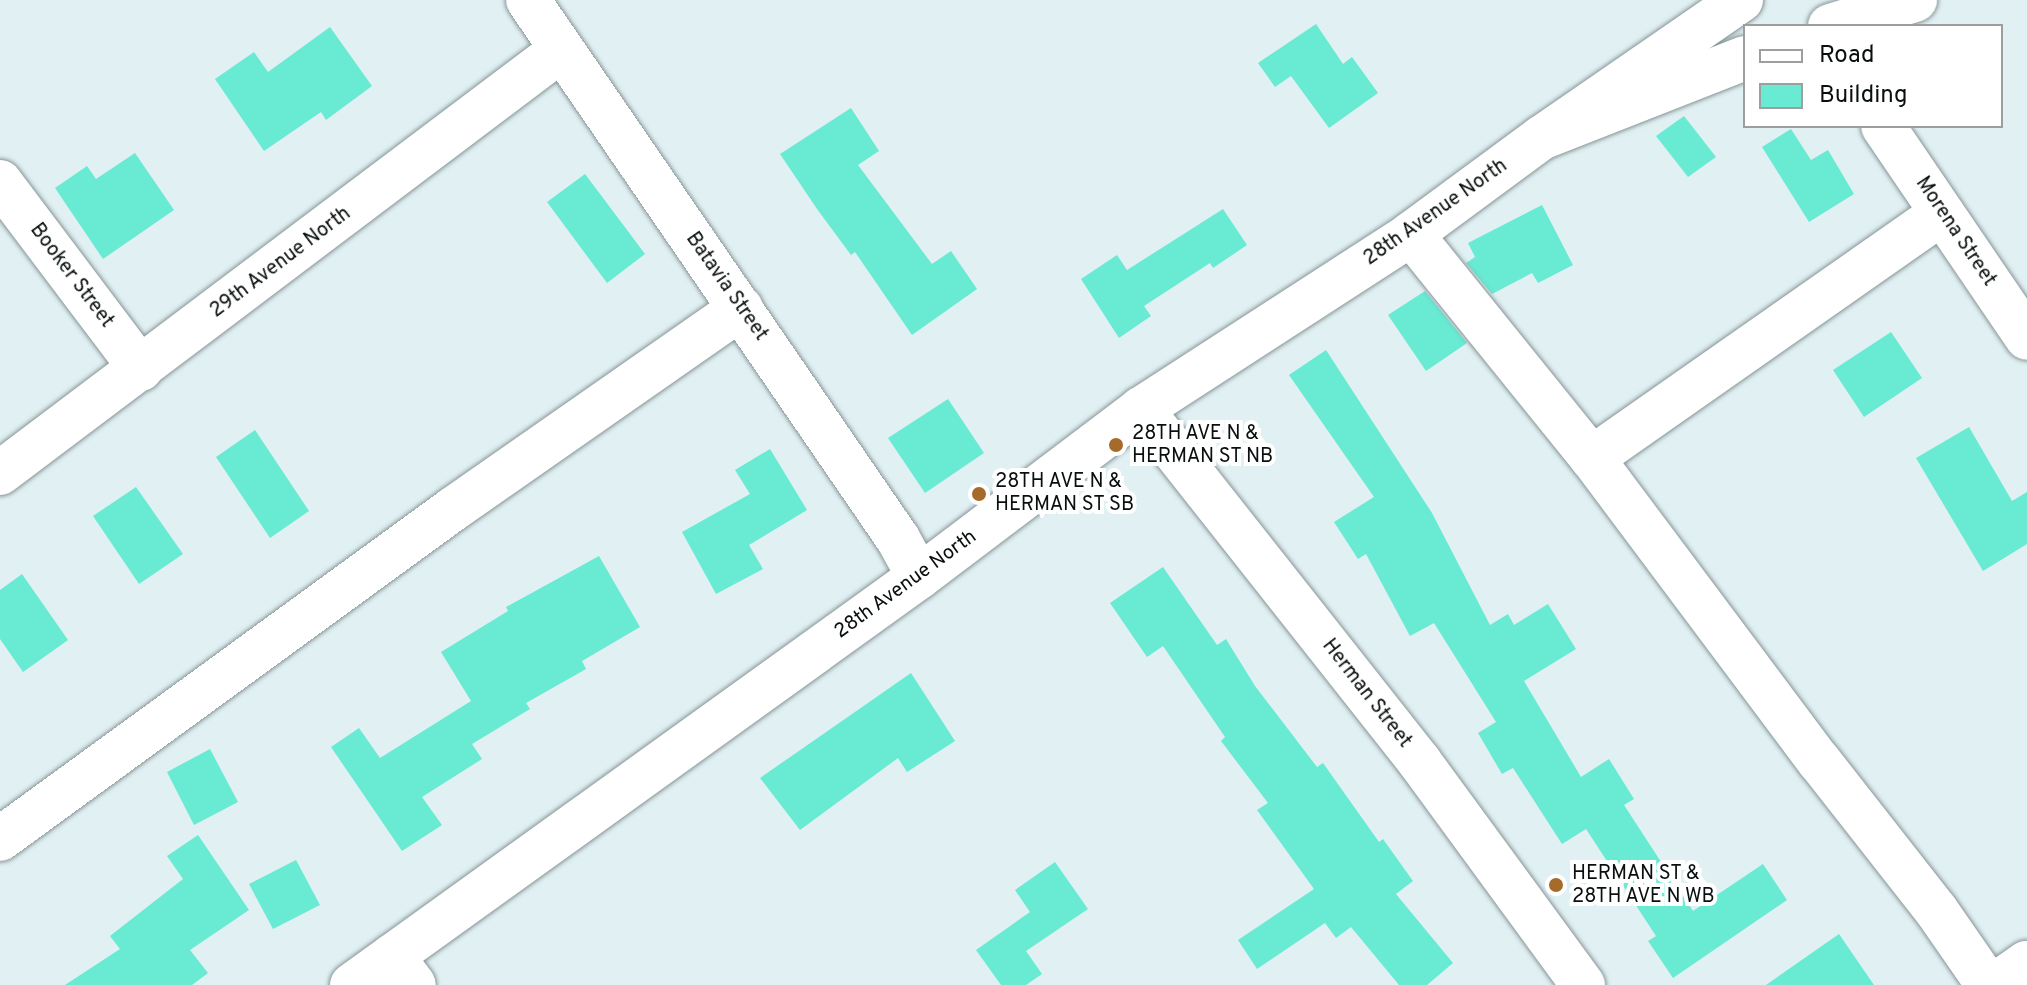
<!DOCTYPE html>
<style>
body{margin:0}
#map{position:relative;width:2027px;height:985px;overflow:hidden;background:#e1f0f3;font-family:Overpass,sans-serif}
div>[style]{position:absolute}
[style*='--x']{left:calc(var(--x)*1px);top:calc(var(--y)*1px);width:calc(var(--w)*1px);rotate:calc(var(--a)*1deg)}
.building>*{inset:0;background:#68ead3}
.roads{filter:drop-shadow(0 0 2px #879597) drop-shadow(0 0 2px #879597)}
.minor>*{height:44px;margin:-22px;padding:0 22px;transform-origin:22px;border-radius:22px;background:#fff}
.major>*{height:44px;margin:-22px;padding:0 22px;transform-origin:22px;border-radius:22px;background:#fff}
.highway>*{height:44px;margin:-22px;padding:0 22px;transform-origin:22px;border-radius:22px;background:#fff}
.dots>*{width:22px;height:22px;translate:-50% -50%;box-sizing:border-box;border:4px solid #fff;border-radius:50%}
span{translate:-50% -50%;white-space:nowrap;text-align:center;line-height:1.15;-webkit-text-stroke:8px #fff;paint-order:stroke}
.street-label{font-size:20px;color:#090e0f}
.poi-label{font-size:20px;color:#090e0f}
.left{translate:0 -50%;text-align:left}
.legend{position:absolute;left:1743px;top:24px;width:260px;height:104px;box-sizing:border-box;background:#fff;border:2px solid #9d9f9f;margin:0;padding:10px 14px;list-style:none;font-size:24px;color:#090e0f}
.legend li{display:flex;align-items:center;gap:16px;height:40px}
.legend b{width:40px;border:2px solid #9d9f9f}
</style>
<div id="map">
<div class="building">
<div style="clip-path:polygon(1316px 24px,1343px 64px,1352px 57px,1378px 93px,1329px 128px,1291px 76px,1275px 87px,1258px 63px)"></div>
<div style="clip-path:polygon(330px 27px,372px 86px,326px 120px,321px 112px,264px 151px,215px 79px,254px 52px,268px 72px)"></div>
<div style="clip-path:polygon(851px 108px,879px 151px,858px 165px,932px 264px,951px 251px,977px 289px,912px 335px,855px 252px,851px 255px,817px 209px,780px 154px)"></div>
<div style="clip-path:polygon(1684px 116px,1716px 157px,1688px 177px,1656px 136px)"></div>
<div style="clip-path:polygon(1791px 129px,1811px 160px,1828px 150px,1854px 194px,1809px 222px,1762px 147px)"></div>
<div style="clip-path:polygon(135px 153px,174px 210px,103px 259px,55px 188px,87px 166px,96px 179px)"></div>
<div style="clip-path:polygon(585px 174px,645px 254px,607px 283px,547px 202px)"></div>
<div style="clip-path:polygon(1542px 205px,1573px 265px,1538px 283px,1532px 273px,1492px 294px,1466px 263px,1475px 257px,1468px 243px)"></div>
<div style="clip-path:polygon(1223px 209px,1247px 245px,1213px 268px,1210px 263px,1144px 306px,1151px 316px,1119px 338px,1081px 279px,1117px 255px,1127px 270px)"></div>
<div style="clip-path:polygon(1425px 291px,1467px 343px,1426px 371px,1388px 315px)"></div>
<div style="clip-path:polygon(1891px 332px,1922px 378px,1864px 417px,1833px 370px)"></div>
<div style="clip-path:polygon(1326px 350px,1432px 513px,1490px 625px,1508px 614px,1514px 625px,1548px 604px,1576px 649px,1524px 681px,1581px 777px,1609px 759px,1634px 799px,1624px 805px,1693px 911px,1763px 864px,1787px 900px,1673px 978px,1648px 941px,1656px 936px,1586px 829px,1562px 844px,1513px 768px,1502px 774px,1478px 733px,1496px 722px,1434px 623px,1410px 636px,1366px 554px,1358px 559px,1334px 522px,1374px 497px,1289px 375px)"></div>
<div style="clip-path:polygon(948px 399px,984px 453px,925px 493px,888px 438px)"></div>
<div style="clip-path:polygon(1969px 427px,2012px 501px,2027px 492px,2027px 544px,1983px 571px,1916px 458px)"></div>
<div style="clip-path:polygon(255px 430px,309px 511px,270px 538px,216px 457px)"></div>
<div style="clip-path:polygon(770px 449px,807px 510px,749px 545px,763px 569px,716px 594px,682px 532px,750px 494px,735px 470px)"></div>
<div style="clip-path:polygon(136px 487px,183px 554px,139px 584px,93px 516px)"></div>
<div style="clip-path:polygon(599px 556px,640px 627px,582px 661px,586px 669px,526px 703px,530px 709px,472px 744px,482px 759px,422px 797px,442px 825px,402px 851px,331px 747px,359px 728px,380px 758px,471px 701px,441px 652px,508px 611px,506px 607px)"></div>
<div style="clip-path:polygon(1163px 567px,1217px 645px,1226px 639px,1255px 686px,1317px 767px,1323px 763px,1379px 842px,1383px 839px,1413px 881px,1396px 894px,1453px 963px,1427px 985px,1399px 985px,1351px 927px,1336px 938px,1325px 923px,1257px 969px,1238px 940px,1314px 889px,1257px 810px,1268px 803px,1221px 741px,1225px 737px,1163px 646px,1147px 657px,1110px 603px)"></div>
<div style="clip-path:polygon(22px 574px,68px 640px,23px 672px,0 639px,0 590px)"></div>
<div style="clip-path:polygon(911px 673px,955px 741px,907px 772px,898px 758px,800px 830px,760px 778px)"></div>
<div style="clip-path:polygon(210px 749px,238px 802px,194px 825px,167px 772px)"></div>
<div style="clip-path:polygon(198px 835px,249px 910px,190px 950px,208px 973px,192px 985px,65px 985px,120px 949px,110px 936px,183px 879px,167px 856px)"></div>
<div style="clip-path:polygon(296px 860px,320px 905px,273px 929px,249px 884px)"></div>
<div style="clip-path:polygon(1055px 862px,1088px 909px,1026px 951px,1042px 974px,1026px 985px,1001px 985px,976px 950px,1030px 912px,1015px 890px)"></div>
<div style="clip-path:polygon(1839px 934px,1874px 985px,1766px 985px)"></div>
</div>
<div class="roads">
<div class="minor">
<div style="--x:528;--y:0;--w:654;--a:55.53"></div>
<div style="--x:898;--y:539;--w:43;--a:61.1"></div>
<div style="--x:1883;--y:126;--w:256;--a:55.8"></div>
<div style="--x:0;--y:182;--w:234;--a:53"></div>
<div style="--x:1411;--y:234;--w:288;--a:51.1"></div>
<div style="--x:1592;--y:458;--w:379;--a:53.2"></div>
<div style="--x:1819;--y:761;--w:189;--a:51.9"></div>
<div style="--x:1936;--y:910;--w:91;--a:55.3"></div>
<div style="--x:1141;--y:409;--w:449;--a:51.7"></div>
<div style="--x:1419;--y:761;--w:278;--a:53.8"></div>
<div style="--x:1592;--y:458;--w:427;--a:-35"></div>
<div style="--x:0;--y:473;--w:703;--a:-37.02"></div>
<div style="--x:0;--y:839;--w:560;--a:-36.07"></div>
<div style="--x:453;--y:509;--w:351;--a:-34.9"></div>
<div style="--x:392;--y:956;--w:36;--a:53"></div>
<div style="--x:1995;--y:985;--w:39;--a:-35"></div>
</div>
<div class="major">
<div style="--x:352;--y:985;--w:699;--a:-35.74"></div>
<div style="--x:919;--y:577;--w:278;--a:-37.1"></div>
<div style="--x:1141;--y:409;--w:322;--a:-32.9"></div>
<div style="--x:1411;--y:234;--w:162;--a:-36.4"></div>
<div style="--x:1541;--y:138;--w:243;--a:-34.6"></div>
</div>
<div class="highway">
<div style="--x:1830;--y:26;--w:89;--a:-17"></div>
<div style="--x:1541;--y:138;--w:219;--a:-21.4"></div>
</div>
</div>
<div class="dots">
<div style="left:1116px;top:445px;background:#a66b2b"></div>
<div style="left:979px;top:494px;background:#a66b2b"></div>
<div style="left:1556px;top:885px;background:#a66b2b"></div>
</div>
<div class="street-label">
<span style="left:1436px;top:213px;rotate:-35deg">28th Avenue North</span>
<span style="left:1955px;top:232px;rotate:56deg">Morena Street</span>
<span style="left:281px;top:263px;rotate:-37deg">29th Avenue North</span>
<span style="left:71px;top:276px;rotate:53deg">Booker Street</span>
<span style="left:726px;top:287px;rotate:55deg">Batavia Street</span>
<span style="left:906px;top:585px;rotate:-36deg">28th Avenue North</span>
<span style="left:1366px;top:694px;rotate:52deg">Herman Street</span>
</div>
<div class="poi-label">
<span class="left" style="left:1132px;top:446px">28TH AVE N &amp;<br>HERMAN ST NB</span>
<span class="left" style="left:995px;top:494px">28TH AVE N &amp;<br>HERMAN ST SB</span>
<span class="left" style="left:1572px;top:886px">HERMAN ST &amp;<br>28TH AVE N WB</span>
</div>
<ul class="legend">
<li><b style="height:10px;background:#fff"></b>Road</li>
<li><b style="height:22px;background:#68ead3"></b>Building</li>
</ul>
</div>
